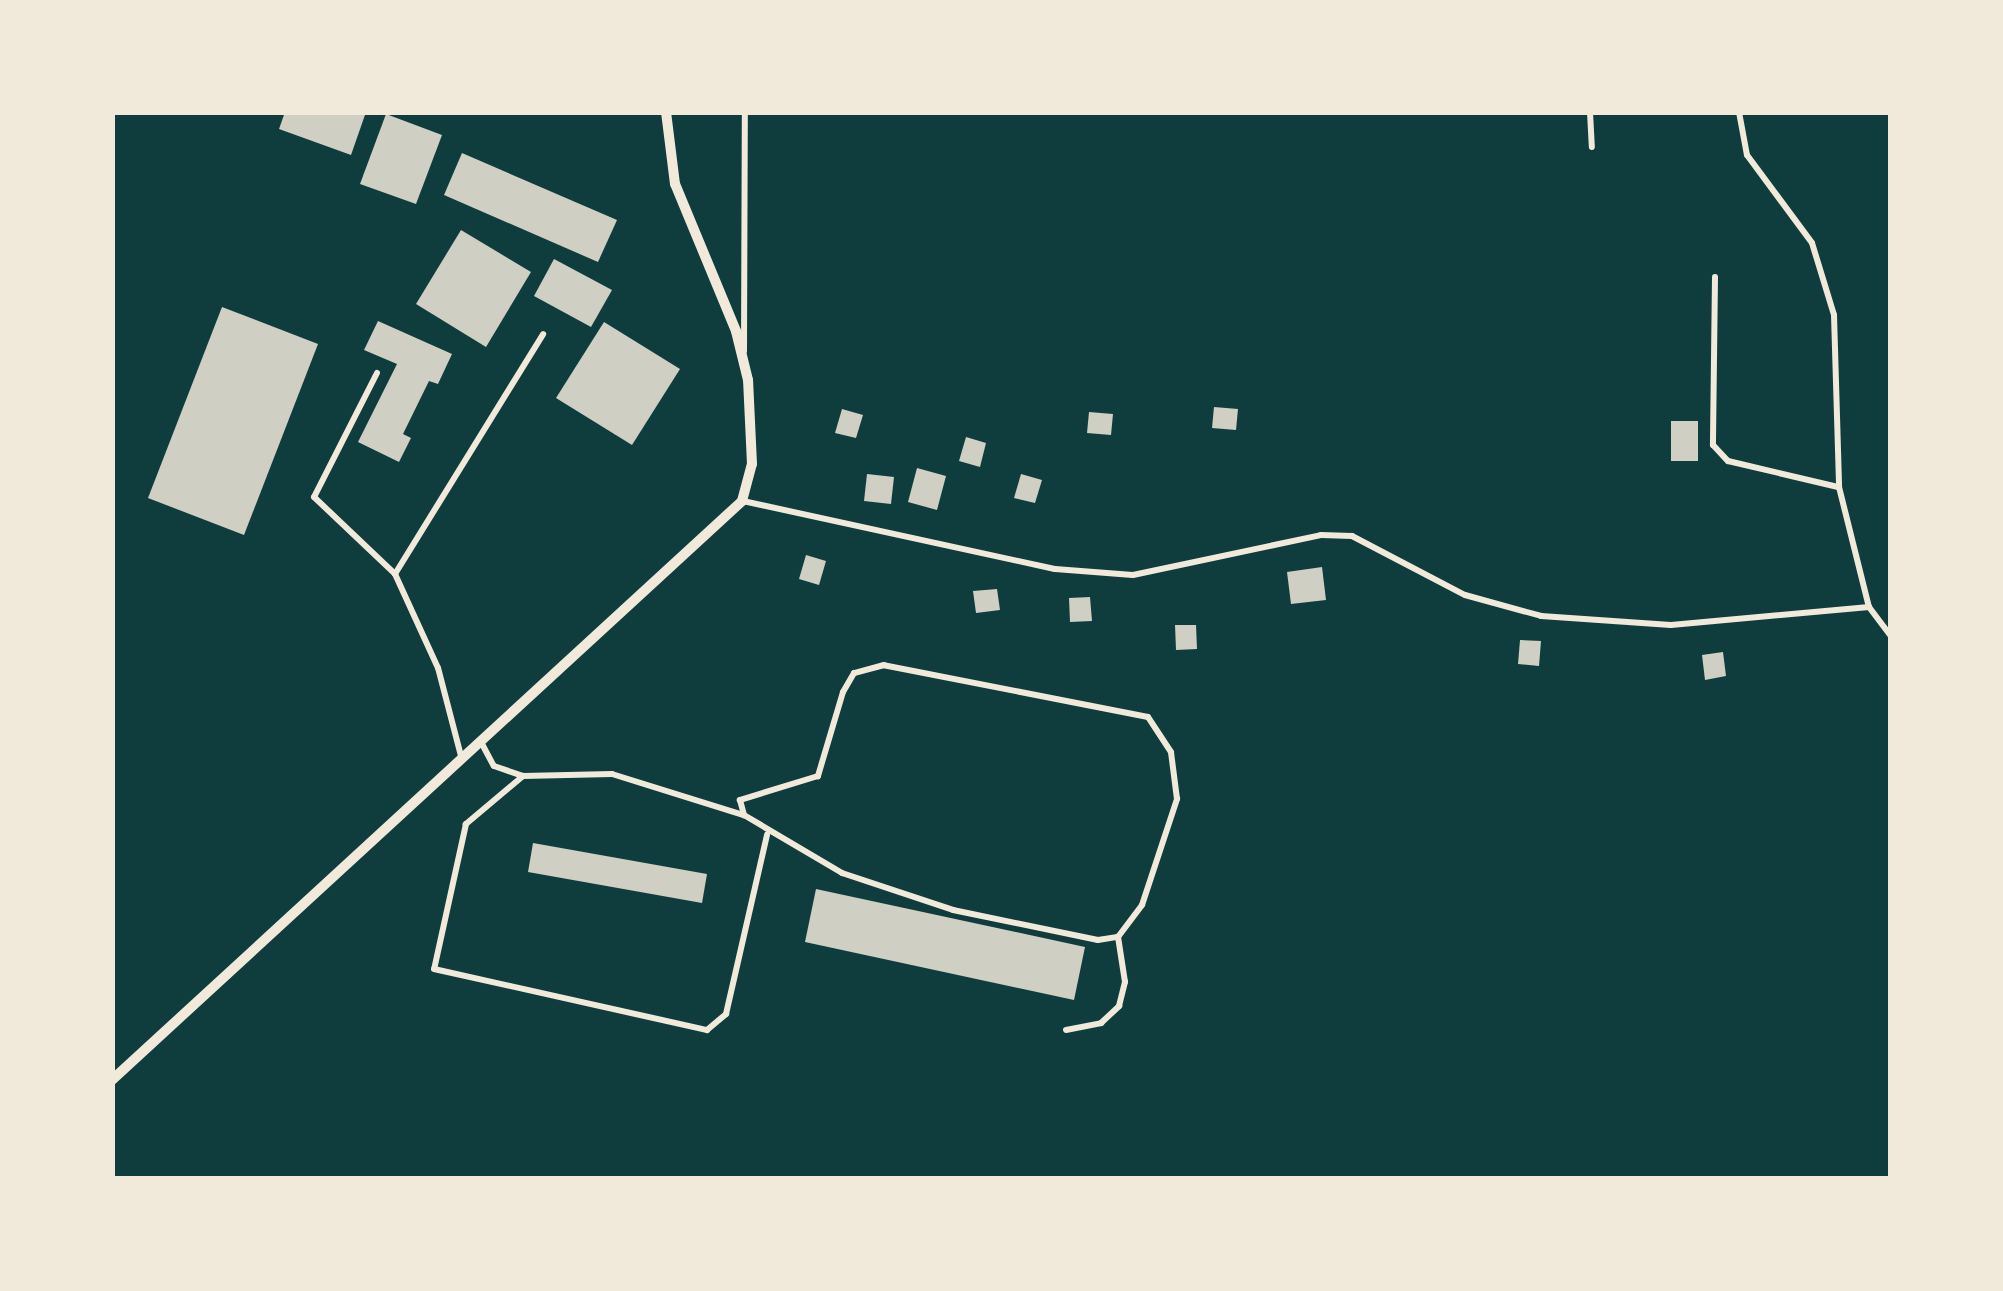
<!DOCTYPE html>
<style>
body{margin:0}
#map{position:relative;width:2003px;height:1291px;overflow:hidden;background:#0f3d3e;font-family:"Open Sans",sans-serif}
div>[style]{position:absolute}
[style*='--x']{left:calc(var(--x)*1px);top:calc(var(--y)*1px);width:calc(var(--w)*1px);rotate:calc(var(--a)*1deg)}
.building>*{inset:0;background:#cfcfc3}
.service>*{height:6px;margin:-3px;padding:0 3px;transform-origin:3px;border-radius:3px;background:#f1e9da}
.minor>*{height:10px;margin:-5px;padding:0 5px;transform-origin:5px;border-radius:5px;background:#f1e9da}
span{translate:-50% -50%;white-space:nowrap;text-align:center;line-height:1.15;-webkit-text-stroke:10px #f1e9da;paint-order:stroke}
.frame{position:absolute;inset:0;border:115px solid #f1e9da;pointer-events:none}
</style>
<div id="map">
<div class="building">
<div style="clip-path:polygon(285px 112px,366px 112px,351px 155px,279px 129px)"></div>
<div style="clip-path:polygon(386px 114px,442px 135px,416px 204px,360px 184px)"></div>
<div style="clip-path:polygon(462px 153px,617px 220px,598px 262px,444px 195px)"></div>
<div style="clip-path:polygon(461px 230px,531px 272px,486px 347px,416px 304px)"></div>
<div style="clip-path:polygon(554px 259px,612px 290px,591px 327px,534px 296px)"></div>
<div style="clip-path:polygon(222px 307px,318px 344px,244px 535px,148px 498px)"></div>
<div style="clip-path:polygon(378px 321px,452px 354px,438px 384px,429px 381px,403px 434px,411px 438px,399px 462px,358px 442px,397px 364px,364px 350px)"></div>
<div style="clip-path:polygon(604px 322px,680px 369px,632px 445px,556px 398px)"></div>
<div style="clip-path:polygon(1214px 407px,1238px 409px,1236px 430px,1212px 428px)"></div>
<div style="clip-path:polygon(842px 409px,863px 415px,856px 438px,835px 433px)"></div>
<div style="clip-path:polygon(1089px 412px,1113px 414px,1111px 435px,1087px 433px)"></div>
<div style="clip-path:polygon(1671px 421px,1698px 421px,1698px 461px,1671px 461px)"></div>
<div style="clip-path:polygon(966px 437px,986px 443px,980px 467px,959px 461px)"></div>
<div style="clip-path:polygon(917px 468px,946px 476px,937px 510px,908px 502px)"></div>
<div style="clip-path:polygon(867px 474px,894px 477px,891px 504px,864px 501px)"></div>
<div style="clip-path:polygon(1021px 474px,1042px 480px,1035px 503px,1014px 498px)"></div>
<div style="clip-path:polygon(806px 555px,826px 561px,819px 585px,799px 579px)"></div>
<div style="clip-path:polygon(1322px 567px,1326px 600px,1291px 604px,1287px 572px)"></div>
<div style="clip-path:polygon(997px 589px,1000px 610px,976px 613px,973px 591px)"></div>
<div style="clip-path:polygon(1090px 597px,1092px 621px,1070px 622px,1069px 598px)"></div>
<div style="clip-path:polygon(1175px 625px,1196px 625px,1197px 649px,1176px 650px)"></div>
<div style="clip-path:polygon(1520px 640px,1541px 641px,1539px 666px,1518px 664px)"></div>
<div style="clip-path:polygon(1723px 652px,1726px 676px,1705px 680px,1702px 655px)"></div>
<div style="clip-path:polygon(533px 843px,707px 874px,702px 903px,528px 872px)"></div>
<div style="clip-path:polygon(816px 889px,1085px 947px,1074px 1000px,805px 942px)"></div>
</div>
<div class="service">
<div style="--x:1590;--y:112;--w:35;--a:87"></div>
<div style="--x:1739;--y:112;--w:44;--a:79.5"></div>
<div style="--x:1747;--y:155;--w:109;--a:53.5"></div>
<div style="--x:1812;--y:243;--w:75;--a:73"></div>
<div style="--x:1834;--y:315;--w:172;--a:88.3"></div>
<div style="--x:1839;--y:487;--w:124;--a:76"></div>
<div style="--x:1869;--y:607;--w:35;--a:53"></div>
<div style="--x:1715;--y:277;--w:168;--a:90.7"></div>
<div style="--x:1713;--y:445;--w:22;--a:47"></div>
<div style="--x:1728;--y:461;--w:113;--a:13.3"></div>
<div style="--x:744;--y:351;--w:239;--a:-89.8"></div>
<div style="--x:377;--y:373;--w:139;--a:116.9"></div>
<div style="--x:314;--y:497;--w:112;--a:43.5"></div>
<div style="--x:743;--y:501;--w:319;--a:12.3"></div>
<div style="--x:1055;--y:569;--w:78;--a:4.4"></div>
<div style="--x:1133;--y:575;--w:192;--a:-12"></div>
<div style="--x:1321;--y:535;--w:31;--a:2"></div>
<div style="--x:1352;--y:536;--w:127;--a:27.6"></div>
<div style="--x:1465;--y:595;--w:79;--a:15.4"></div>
<div style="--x:1541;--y:616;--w:130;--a:4"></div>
<div style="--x:1671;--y:625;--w:199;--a:-5.2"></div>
<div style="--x:481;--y:742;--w:27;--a:62"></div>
<div style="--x:494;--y:766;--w:31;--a:19"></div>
<div style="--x:523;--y:776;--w:75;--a:139.9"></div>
<div style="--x:466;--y:824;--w:148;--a:102.4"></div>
<div style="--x:434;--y:969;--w:280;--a:12.6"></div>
<div style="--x:707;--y:1030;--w:25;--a:-40"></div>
<div style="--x:726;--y:1014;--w:184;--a:-77.1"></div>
<div style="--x:461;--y:756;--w:91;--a:-104.6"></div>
<div style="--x:438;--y:668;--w:103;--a:-114.6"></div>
<div style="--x:395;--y:574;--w:282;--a:-58.3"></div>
<div style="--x:523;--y:776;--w:89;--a:-1.3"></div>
<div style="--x:612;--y:774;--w:138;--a:17.3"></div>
<div style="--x:744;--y:815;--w:114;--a:30.6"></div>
<div style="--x:842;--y:873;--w:117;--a:18.4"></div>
<div style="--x:953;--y:910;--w:148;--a:11.7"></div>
<div style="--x:1098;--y:940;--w:20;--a:-9"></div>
<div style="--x:1118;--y:937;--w:40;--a:-53"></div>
<div style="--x:1142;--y:905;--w:112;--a:-71.7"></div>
<div style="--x:1177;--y:799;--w:47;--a:-97.3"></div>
<div style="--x:1171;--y:752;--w:42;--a:-123.3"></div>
<div style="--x:1148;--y:717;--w:269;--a:-168.9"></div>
<div style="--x:884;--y:665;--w:31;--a:165"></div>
<div style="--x:854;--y:673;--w:22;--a:120"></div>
<div style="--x:843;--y:692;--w:88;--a:106.6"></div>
<div style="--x:818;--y:776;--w:82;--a:162.9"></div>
<div style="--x:740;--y:800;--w:16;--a:75"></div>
<div style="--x:1066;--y:1030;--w:36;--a:-11"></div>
<div style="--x:1101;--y:1023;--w:25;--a:-43"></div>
<div style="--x:1119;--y:1006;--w:25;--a:-76"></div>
<div style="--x:1125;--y:982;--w:46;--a:-98.8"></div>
</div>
<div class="minor">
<div style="--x:112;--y:1080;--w:856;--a:-42.58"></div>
<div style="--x:742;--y:501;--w:38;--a:-75"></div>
<div style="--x:752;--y:464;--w:84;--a:-92.7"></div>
<div style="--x:748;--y:380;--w:50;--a:-103.8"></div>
<div style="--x:736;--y:331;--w:159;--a:-112.5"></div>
<div style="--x:675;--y:184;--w:73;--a:-97.1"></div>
</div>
<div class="frame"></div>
</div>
